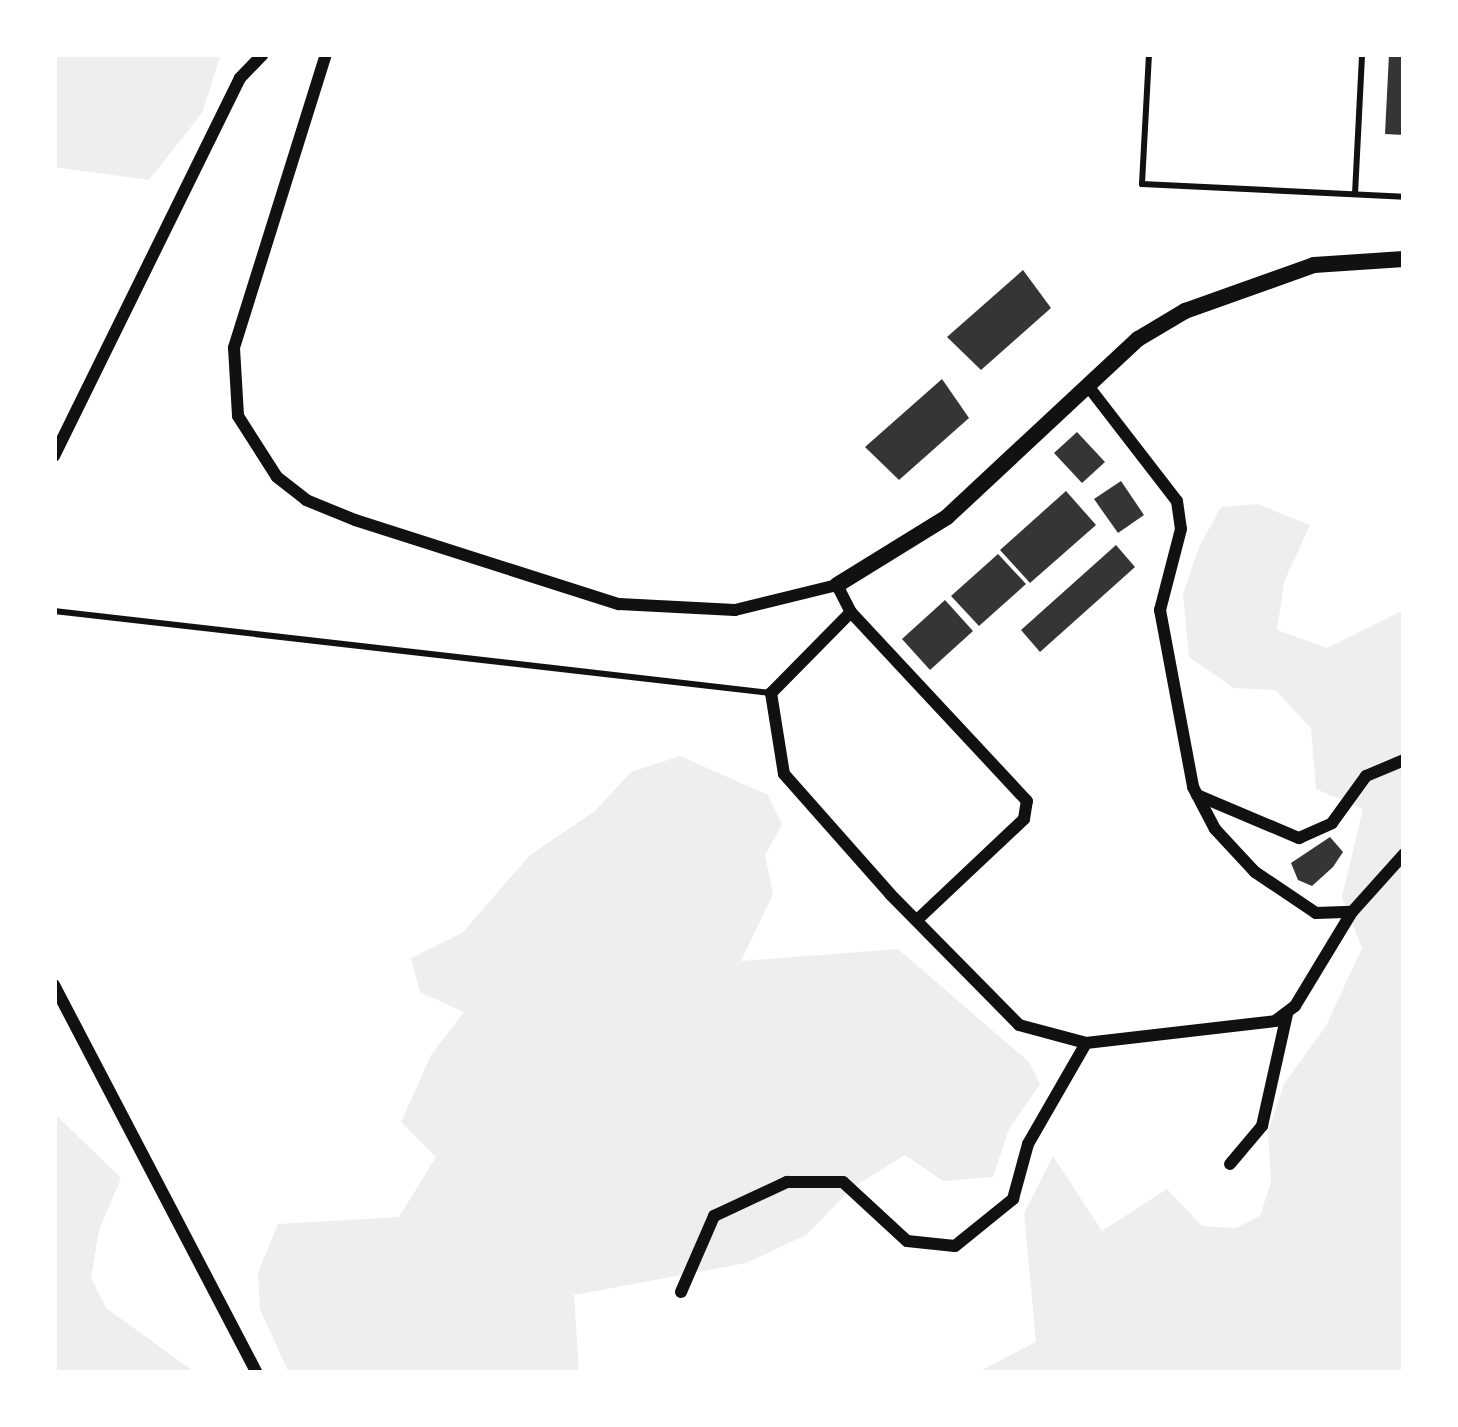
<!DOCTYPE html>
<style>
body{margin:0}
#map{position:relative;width:1458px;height:1427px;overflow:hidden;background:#fff;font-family:"Roboto Serif",serif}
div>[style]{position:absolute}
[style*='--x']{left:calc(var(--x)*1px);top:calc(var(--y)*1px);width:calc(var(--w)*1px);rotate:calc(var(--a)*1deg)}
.green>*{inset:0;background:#eee}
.building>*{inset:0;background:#353535}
.service>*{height:6px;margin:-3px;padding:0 3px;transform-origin:3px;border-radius:3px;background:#111}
.minor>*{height:12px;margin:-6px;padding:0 6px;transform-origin:6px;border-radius:6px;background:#111}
.tertiary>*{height:16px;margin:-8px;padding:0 8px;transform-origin:8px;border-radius:8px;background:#111}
span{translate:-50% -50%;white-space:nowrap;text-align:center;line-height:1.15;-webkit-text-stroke:12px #fff;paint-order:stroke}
.frame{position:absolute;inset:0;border:57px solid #fff;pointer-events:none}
</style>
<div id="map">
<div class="green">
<div style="clip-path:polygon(54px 54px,221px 54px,202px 113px,149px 180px,54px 167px)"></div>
<div style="clip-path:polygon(1257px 504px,1310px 525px,1284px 582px,1277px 630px,1327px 648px,1404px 610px,1404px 1373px,976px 1373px,1036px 1342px,1024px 1213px,1053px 1156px,1102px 1231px,1167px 1189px,1202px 1226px,1236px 1228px,1260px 1216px,1271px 1182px,1268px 1132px,1284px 1084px,1326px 1026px,1362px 948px,1342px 897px,1363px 809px,1316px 789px,1311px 728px,1275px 690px,1234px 688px,1189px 657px,1183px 594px,1199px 547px,1221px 507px)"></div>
<div style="clip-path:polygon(680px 756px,768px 795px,782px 825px,765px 855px,773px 894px,741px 961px,898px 949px,1028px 1061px,1040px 1084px,1009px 1129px,993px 1177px,943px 1181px,905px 1155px,853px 1187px,806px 1235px,746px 1263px,574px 1295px,579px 1373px,289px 1373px,260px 1309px,258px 1273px,278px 1224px,399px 1217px,436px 1157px,401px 1122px,431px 1055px,464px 1012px,420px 992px,411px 958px,462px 933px,530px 855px,595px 811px,631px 772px)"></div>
<div style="clip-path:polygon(54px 1113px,121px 1178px,99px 1230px,91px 1278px,106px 1308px,196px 1373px,54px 1373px)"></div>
</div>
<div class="building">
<div style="clip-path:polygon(1389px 54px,1404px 54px,1404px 135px,1385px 134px)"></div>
<div style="clip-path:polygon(1023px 270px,1051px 308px,981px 370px,947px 337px)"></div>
<div style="clip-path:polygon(942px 379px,969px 418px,899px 480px,865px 447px)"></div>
<div style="clip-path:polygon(1077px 432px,1105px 462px,1082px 483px,1054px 453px)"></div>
<div style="clip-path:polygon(1121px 481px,1144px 515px,1118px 533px,1094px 499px)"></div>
<div style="clip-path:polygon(1066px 491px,1096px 525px,1030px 583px,1000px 550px)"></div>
<div style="clip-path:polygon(1116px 545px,1135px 567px,1040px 652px,1021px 630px)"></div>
<div style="clip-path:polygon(998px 554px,1026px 584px,979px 626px,951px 596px)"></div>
<div style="clip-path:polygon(945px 600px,973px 631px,930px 670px,902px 639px)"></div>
<div style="clip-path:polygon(1330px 837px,1343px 852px,1333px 867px,1312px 886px,1298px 880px,1291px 863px)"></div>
</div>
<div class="service">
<div style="--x:1149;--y:54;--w:130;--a:93.1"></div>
<div style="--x:1142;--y:184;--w:262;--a:2.8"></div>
<div style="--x:1355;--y:194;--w:140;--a:-87.1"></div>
<div style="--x:54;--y:611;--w:722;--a:6.52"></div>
</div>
<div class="minor">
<div style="--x:326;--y:54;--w:308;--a:107.4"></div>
<div style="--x:234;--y:348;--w:68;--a:86.6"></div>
<div style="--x:238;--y:416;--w:72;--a:57.4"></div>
<div style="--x:277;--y:477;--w:37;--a:38"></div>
<div style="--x:306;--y:500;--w:53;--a:22.2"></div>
<div style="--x:355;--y:520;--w:277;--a:17.7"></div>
<div style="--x:619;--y:604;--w:116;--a:3"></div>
<div style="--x:735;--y:610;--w:105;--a:-13.8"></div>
<div style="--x:837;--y:585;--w:30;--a:63"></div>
<div style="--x:1088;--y:386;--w:145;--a:52.3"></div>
<div style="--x:1177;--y:501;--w:28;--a:82"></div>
<div style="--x:1181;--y:529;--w:84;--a:104.5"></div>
<div style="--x:1160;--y:610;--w:180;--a:79.4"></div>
<div style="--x:1193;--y:787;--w:47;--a:62.4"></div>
<div style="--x:1215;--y:829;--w:59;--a:47.1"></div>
<div style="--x:1255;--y:872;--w:73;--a:33.9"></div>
<div style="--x:1316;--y:913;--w:36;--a:-2"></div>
<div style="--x:1352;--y:912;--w:78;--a:-48.1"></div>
<div style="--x:54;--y:456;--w:421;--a:-63.8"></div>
<div style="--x:240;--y:78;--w:33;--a:-46"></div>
<div style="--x:1197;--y:795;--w:111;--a:22.9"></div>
<div style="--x:1299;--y:838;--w:36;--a:-24"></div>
<div style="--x:1332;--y:823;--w:58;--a:-54.1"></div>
<div style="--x:1366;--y:776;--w:41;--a:-22.8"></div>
<div style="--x:917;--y:920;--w:147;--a:-43.3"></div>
<div style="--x:1024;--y:819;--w:18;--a:-81"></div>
<div style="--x:1027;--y:801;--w:258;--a:-133"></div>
<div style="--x:851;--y:612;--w:114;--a:134.6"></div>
<div style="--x:771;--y:693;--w:82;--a:80.9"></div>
<div style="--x:784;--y:774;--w:160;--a:48.5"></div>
<div style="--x:890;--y:894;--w:184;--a:45.4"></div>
<div style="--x:1019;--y:1025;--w:69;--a:15"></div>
<div style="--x:1086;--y:1043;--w:190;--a:-6.6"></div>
<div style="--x:1275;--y:1021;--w:25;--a:-37"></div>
<div style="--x:1295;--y:1006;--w:110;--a:-58.8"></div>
<div style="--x:54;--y:985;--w:438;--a:62.4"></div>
<div style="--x:1230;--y:1164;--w:50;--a:-49.9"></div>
<div style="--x:1262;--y:1126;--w:115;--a:-77.4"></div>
<div style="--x:681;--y:1292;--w:83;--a:-66.5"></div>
<div style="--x:714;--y:1216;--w:81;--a:-25"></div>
<div style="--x:787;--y:1182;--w:56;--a:0"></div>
<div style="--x:843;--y:1182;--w:87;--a:42.7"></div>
<div style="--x:907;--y:1241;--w:48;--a:5.9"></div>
<div style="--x:955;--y:1246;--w:75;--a:-39"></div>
<div style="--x:1013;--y:1199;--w:57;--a:-74.7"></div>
<div style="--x:1028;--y:1144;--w:116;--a:-60.1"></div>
</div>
<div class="tertiary">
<div style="--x:837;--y:585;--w:129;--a:-31.7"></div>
<div style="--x:947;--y:517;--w:261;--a:-43"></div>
<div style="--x:1138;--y:339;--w:55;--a:-30.8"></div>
<div style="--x:1185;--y:311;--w:137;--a:-19.6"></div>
<div style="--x:1314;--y:265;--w:90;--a:-3.8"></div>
</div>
<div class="frame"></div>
</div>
